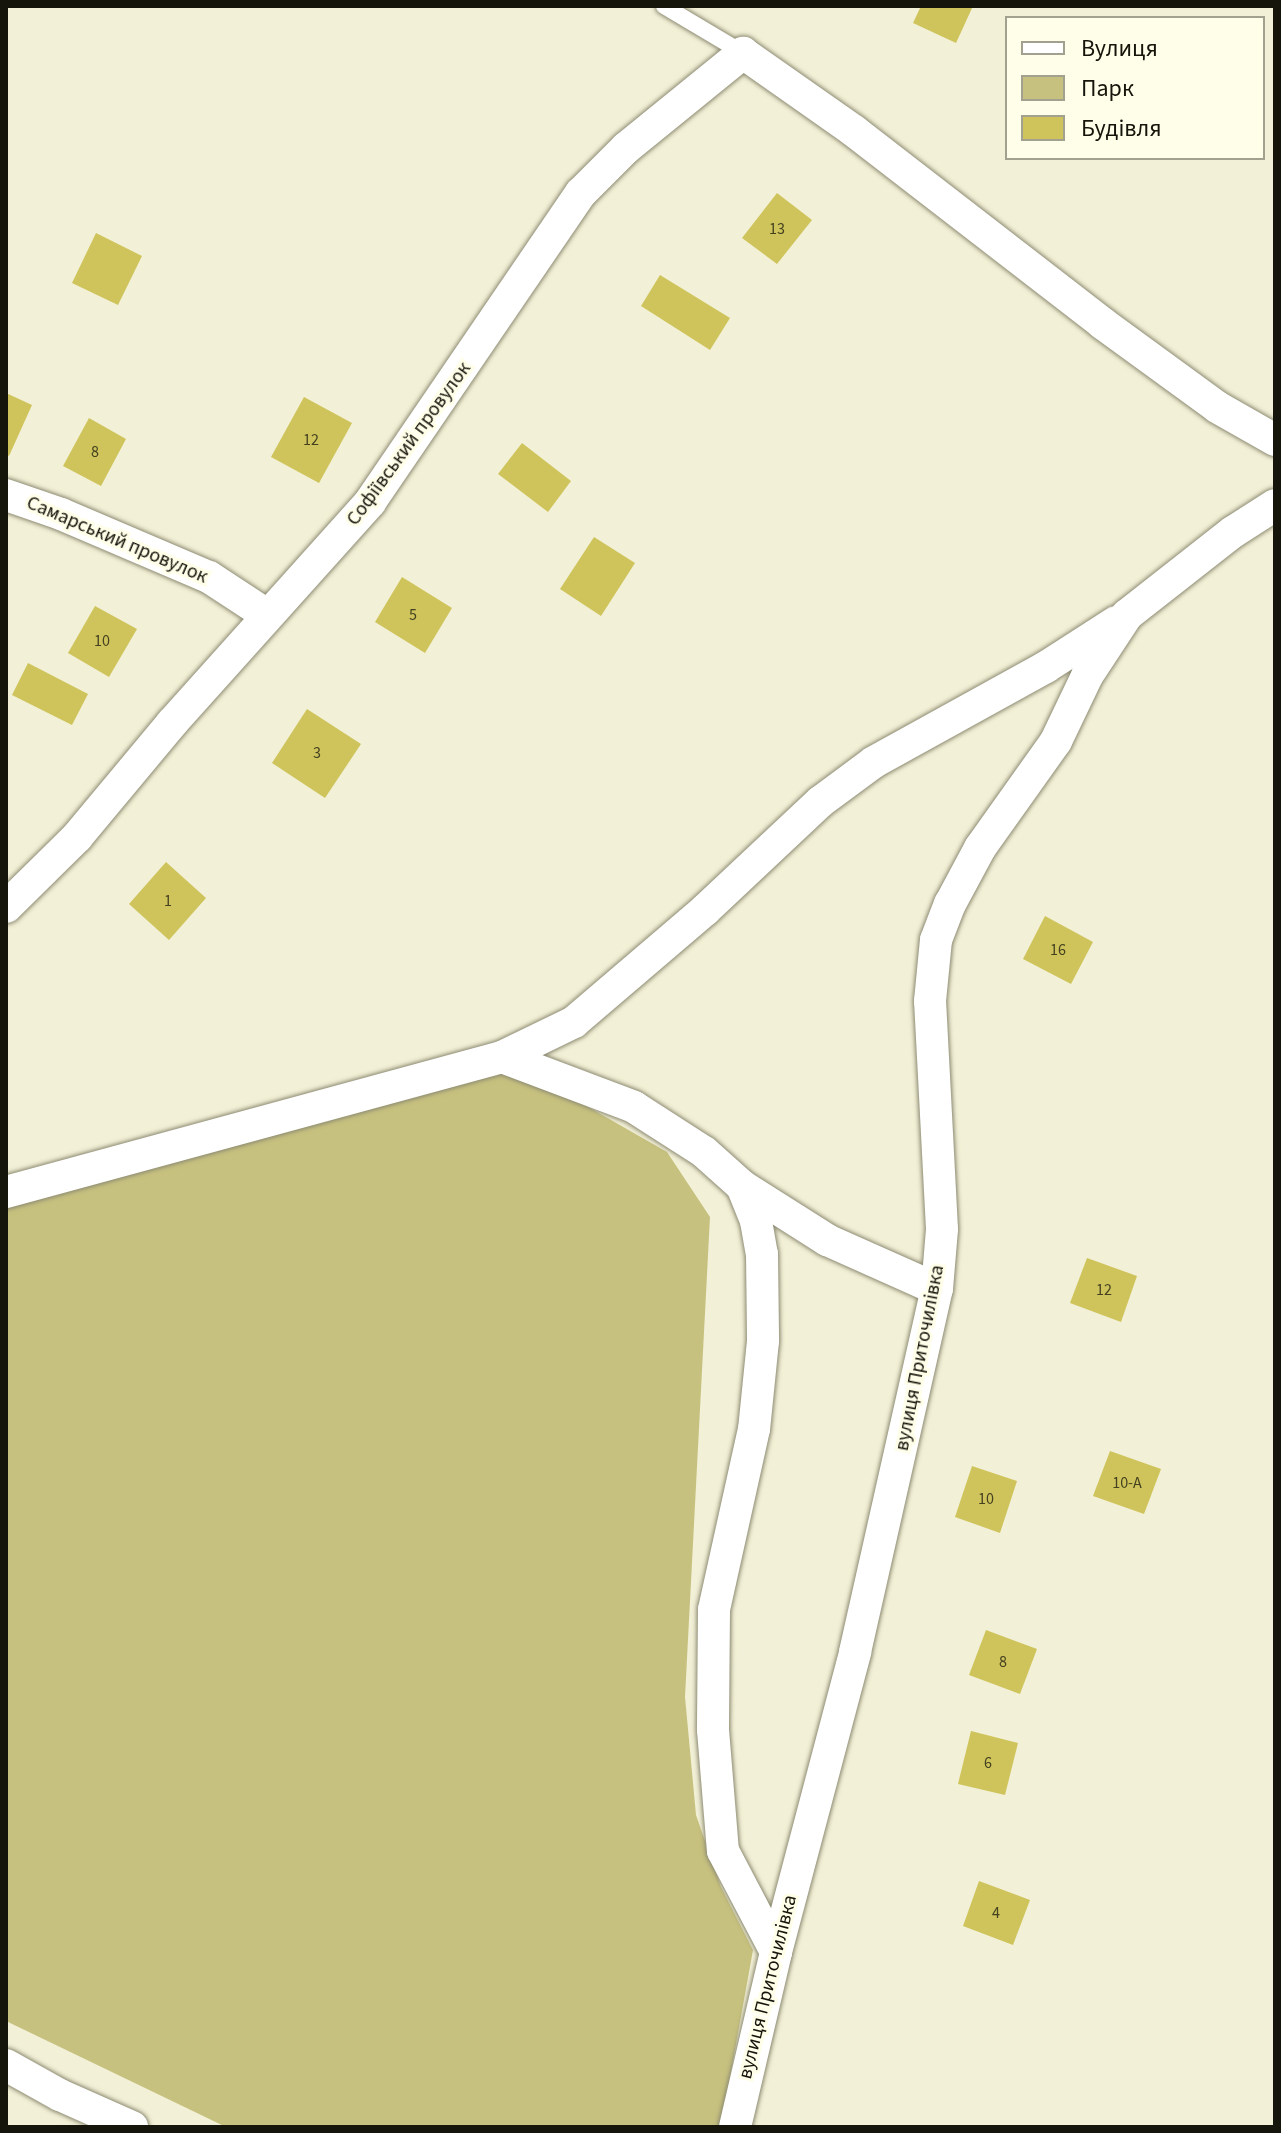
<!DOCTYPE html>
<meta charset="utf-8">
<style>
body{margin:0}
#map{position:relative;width:1281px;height:2133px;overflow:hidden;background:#f2f0d6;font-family:"Source Sans 3",sans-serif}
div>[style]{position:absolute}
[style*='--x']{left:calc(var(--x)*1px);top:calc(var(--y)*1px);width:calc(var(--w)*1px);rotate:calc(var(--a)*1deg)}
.green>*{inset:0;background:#c7c17f}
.building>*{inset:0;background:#cfc45b}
.roads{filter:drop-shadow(0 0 2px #8d8b73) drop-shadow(0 0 2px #8d8b73)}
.lane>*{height:16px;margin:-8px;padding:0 8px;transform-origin:8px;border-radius:8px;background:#fff}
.street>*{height:32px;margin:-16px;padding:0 16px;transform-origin:16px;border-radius:16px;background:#fff}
span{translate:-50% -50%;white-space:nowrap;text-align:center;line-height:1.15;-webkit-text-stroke:6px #fffee8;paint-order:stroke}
.number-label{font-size:16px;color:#444120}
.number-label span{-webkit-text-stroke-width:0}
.street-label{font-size:20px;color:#16150c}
.frame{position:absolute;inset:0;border:8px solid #16150c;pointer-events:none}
.legend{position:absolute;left:1005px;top:16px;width:260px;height:144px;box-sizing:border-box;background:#fffee8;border:2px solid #a2a190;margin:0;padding:10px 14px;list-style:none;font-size:24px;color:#16150c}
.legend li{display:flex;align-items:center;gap:16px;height:40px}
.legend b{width:40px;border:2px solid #a2a190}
</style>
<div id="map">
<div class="green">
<div style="clip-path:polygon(468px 1070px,534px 1076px,667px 1152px,710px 1217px,685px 1697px,696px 1815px,721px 1887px,753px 1950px,721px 2127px,226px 2127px,6px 2021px,6px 1197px)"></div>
</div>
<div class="building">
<div style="clip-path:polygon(921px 6px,973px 6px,956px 43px,913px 23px)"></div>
<div style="clip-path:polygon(777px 193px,812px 220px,777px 264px,742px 238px)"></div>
<div style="clip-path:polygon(96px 233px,142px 256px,118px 305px,72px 283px)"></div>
<div style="clip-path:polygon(660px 275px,730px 318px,710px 350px,641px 306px)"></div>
<div style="clip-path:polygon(6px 393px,32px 405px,9px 456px,6px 454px)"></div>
<div style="clip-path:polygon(304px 397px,352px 423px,319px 483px,271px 457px)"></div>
<div style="clip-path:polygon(89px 418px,126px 439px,101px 486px,63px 466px)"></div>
<div style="clip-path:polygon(522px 443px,571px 481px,548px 512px,498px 474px)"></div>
<div style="clip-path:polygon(594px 537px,635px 563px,601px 616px,560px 589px)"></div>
<div style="clip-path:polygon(402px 577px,452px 608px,425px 653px,375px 622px)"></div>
<div style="clip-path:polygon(95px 606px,137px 629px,109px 677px,68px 653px)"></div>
<div style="clip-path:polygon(28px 663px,88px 694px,72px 725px,12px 695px)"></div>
<div style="clip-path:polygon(307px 709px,361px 744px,325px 798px,272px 763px)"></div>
<div style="clip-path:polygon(166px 862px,206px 898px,169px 940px,129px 904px)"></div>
<div style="clip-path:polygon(1045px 916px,1093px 942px,1071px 984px,1023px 959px)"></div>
<div style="clip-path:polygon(1087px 1258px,1137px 1276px,1121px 1322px,1070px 1303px)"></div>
<div style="clip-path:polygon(1110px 1451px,1161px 1469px,1144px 1514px,1093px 1496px)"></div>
<div style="clip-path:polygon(972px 1466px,1017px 1481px,1000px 1533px,955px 1517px)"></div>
<div style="clip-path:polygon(986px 1630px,1037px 1649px,1020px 1694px,969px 1675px)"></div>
<div style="clip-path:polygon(971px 1731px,1018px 1743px,1005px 1795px,958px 1784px)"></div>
<div style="clip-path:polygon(979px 1881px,1030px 1900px,1013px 1945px,963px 1926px)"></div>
</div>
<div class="roads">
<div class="lane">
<div style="--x:664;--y:6;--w:92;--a:30.7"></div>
</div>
<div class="street">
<div style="--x:6;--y:495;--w:58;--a:19.1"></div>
<div style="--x:61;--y:514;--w:161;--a:23.1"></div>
<div style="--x:209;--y:577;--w:69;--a:33.2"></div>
<div style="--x:6;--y:907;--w:100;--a:-44.6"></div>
<div style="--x:77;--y:837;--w:148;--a:-50.2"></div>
<div style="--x:172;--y:723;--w:297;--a:-48.1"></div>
<div style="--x:370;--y:502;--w:374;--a:-55.7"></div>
<div style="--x:581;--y:193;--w:64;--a:-45"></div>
<div style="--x:626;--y:148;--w:151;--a:-39.1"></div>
<div style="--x:743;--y:53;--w:136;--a:35.1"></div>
<div style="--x:854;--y:131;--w:314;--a:37.7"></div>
<div style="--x:1102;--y:323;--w:142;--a:36.1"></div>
<div style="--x:1217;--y:407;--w:67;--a:29.6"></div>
<div style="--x:502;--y:1057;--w:80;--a:-25.9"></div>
<div style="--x:574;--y:1022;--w:172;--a:-40.5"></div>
<div style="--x:705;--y:910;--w:158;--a:-43.2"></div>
<div style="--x:820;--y:802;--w:67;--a:-36.5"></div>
<div style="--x:874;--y:762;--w:196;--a:-28.9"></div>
<div style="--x:1046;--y:667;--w:83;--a:-32.7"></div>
<div style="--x:742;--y:1186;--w:101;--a:32.4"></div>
<div style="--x:827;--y:1240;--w:120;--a:24"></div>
<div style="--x:6;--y:1192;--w:514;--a:-15.23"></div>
<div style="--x:502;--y:1057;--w:141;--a:20.7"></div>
<div style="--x:634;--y:1107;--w:83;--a:32.7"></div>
<div style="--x:704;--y:1152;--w:51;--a:41.8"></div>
<div style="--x:742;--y:1186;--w:38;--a:68"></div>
<div style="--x:756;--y:1221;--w:34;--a:80"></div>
<div style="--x:762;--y:1254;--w:87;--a:89.3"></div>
<div style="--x:763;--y:1341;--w:88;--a:95.8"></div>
<div style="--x:754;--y:1429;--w:185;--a:102.5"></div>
<div style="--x:714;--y:1610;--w:120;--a:90.5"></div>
<div style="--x:713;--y:1730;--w:121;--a:85.3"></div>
<div style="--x:723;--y:1851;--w:114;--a:62.3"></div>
<div style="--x:6;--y:2065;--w:62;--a:29.1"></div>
<div style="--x:60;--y:2095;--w:79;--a:24"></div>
<div style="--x:735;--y:2127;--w:180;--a:-76.8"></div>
<div style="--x:776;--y:1952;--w:310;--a:-75.2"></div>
<div style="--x:855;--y:1652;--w:372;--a:-77.3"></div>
<div style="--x:937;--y:1289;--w:60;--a:-85.2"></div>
<div style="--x:942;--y:1229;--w:228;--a:-93"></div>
<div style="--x:930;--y:1001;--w:61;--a:-84.4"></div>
<div style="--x:936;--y:940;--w:39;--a:-69"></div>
<div style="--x:950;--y:904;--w:64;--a:-61.8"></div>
<div style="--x:980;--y:848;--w:131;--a:-54.6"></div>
<div style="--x:1056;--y:741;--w:72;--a:-64.5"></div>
<div style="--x:1087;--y:676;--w:73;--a:-56.7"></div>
<div style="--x:1127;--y:615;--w:135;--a:-38.1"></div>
<div style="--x:1233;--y:532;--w:50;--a:-32.7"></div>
</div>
</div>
<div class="number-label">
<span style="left:777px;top:229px">13</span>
<span style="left:311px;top:440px">12</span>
<span style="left:95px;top:452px">8</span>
<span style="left:413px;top:615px">5</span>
<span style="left:102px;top:641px">10</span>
<span style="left:317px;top:753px">3</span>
<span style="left:168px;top:901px">1</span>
<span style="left:1058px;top:950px">16</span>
<span style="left:1104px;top:1290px">12</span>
<span style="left:1127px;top:1483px">10-А</span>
<span style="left:986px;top:1499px">10</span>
<span style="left:1003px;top:1662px">8</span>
<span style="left:988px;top:1763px">6</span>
<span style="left:996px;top:1913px">4</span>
</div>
<div class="street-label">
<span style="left:409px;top:444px;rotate:-54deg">Софіївський провулок</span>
<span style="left:117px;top:540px;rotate:23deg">Самарський провулок</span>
<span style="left:920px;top:1358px;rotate:-79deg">вулиця Приточилівка</span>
<span style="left:768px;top:1987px;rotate:-76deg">вулиця Приточилівка</span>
</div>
<div class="frame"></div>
<ul class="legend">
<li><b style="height:10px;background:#fff"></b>Вулиця</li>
<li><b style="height:22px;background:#c7c17f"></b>Парк</li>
<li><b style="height:22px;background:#cfc45b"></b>Будівля</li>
</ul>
</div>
